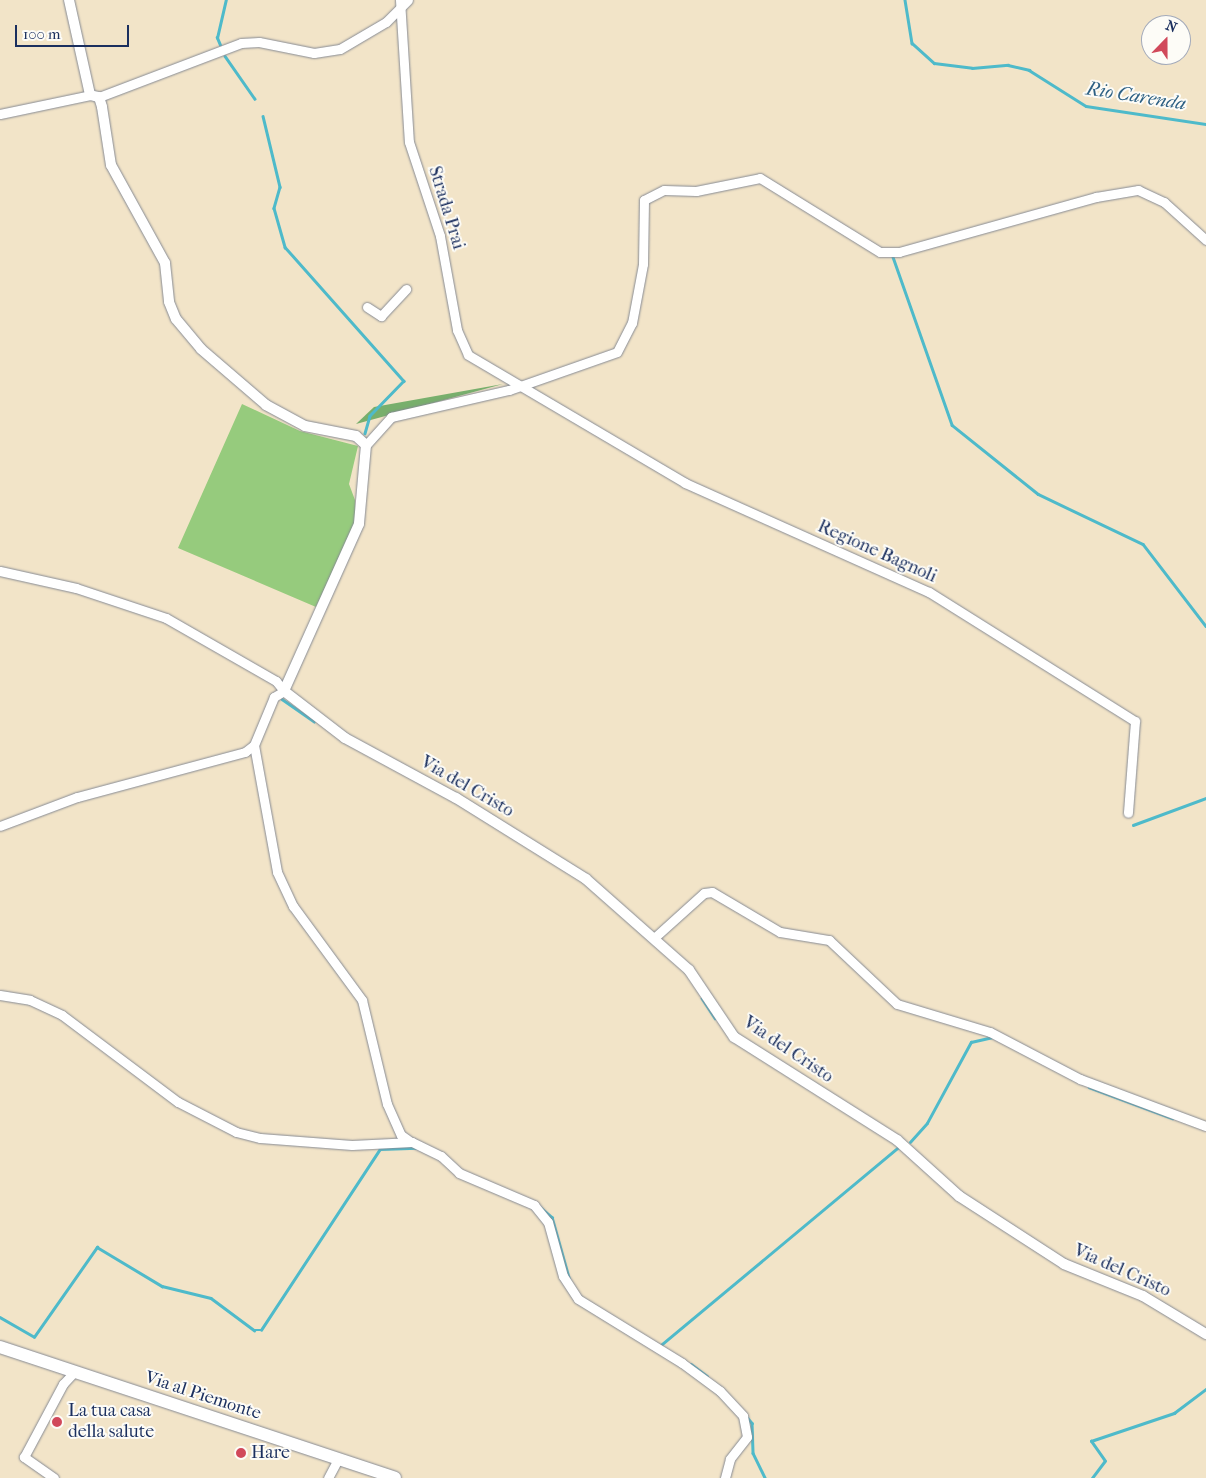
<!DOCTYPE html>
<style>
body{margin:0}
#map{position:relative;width:1206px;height:1478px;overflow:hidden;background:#f2e4c8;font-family:"IM FELL French Canon",serif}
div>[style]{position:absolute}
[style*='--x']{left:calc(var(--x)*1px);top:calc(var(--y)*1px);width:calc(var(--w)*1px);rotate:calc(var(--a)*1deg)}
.green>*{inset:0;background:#96cb7d}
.forest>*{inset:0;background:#78af6c}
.stream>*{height:2.5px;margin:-1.25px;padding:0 1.25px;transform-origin:1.25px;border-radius:1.25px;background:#4ebaca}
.roads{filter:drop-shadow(0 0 1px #868a93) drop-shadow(0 0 1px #868a93)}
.minor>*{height:9px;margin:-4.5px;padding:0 4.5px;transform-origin:4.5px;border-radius:4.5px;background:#fff}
.tertiary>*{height:10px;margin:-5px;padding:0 5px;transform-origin:5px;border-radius:5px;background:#fff}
.primary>*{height:12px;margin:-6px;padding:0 6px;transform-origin:6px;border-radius:6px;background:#fff}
.dots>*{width:14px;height:14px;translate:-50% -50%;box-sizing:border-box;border:2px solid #fdfcf7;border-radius:50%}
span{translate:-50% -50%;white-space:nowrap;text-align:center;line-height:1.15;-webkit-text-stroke:4px #fdfcf7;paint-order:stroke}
.street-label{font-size:18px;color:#1b2f5e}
.poi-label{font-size:18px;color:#1b2f5e}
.left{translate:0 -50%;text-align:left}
.water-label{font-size:19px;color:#2d6084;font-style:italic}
.north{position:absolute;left:1141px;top:15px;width:50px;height:50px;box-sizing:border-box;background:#fdfcf7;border:1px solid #a3aaba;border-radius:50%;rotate:22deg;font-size:14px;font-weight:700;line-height:20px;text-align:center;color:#1b2f5e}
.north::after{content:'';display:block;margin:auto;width:18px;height:22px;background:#d1495b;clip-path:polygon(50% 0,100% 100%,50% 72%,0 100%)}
.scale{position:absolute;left:15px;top:25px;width:114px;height:22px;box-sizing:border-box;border:2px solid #1b2f5e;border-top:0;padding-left:6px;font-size:15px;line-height:18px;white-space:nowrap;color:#1b2f5e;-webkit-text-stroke:4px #fdfcf7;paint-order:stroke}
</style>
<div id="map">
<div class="green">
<div style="clip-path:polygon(242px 404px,300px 431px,358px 446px,349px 484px,355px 500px,355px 523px,316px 607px,178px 548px)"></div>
</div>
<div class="forest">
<div style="clip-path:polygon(503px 384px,356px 424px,374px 407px)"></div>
</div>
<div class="stream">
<div style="--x:905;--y:0;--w:44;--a:80.8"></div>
<div style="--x:912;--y:43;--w:30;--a:42"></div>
<div style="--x:934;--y:63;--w:38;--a:7"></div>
<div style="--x:972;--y:68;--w:36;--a:-5"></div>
<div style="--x:1008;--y:65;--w:22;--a:13"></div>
<div style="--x:1029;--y:70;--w:67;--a:32.3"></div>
<div style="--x:1086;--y:106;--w:121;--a:8.5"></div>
<div style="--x:220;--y:45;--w:8;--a:-113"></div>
<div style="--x:217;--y:38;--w:39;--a:-77"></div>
<div style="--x:225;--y:56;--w:52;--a:55.1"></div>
<div style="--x:263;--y:116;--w:73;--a:76.5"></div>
<div style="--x:280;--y:187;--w:22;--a:106"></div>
<div style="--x:274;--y:208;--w:41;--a:74.2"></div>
<div style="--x:285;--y:247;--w:179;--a:48.4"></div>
<div style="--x:404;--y:381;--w:49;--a:134.2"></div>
<div style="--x:370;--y:416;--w:18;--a:106"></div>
<div style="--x:893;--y:257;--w:178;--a:70.6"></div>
<div style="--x:952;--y:425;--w:110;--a:38.7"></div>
<div style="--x:1038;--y:494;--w:116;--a:25.5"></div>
<div style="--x:1143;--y:544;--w:103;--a:52.5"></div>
<div style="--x:282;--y:699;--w:39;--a:35"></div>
<div style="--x:1133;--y:825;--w:78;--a:-20.3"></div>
<div style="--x:702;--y:998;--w:24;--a:57"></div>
<div style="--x:1089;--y:1087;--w:89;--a:20.5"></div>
<div style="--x:910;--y:1142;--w:25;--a:-48"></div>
<div style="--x:927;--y:1123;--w:92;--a:-61.5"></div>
<div style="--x:971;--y:1042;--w:22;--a:-13"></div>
<div style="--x:540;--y:1207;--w:16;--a:40"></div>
<div style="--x:552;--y:1217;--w:66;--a:74.3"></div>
<div style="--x:0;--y:1317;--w:39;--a:30"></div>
<div style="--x:34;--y:1337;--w:110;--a:-55"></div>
<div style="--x:97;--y:1247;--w:76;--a:31"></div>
<div style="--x:162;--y:1286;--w:50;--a:13.8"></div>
<div style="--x:211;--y:1298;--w:54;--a:36.7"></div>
<div style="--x:254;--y:1330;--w:7;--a:0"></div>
<div style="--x:261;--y:1330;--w:217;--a:-56.7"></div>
<div style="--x:380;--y:1149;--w:36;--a:-2"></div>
<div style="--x:661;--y:1345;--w:310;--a:-39.8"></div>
<div style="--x:691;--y:1364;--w:20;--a:37"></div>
<div style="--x:747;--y:1417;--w:8;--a:50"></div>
<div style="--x:752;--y:1423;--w:30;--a:88"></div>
<div style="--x:753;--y:1453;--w:28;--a:64"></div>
<div style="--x:1092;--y:1478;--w:21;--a:-53"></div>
<div style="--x:1105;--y:1461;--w:24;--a:-125"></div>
<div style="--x:1091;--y:1441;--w:88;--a:-18.6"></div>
<div style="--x:1174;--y:1413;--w:40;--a:-37"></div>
</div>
<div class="roads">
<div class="minor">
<div style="--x:400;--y:0;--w:142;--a:86.4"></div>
<div style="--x:409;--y:142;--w:99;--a:71.7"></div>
<div style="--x:440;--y:236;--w:96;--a:79.7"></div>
<div style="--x:457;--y:330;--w:27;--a:66"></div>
<div style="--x:468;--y:355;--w:252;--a:30.5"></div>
<div style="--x:685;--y:483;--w:267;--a:24.1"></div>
<div style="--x:929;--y:592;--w:243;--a:32.1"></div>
<div style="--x:1135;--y:721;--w:92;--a:94.4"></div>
<div style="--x:99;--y:97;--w:152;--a:-20.8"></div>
<div style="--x:241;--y:43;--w:18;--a:-3"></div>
<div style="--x:259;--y:42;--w:56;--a:11.3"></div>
<div style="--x:314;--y:53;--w:26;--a:-9"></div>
<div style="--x:340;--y:49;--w:53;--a:-30.4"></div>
<div style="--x:386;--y:22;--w:31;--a:-45"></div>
<div style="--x:0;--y:114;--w:92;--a:-11.9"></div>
<div style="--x:367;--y:307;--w:17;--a:33"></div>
<div style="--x:381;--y:316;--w:37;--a:-47"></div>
<div style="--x:366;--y:445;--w:38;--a:-48"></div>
<div style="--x:391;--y:417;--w:121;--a:-12.9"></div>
<div style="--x:509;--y:390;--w:114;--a:-19.4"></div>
<div style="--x:617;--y:352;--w:33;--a:-63"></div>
<div style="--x:632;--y:323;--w:60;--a:-79.4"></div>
<div style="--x:643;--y:264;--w:64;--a:-89.1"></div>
<div style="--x:644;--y:200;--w:22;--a:-27"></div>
<div style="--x:664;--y:190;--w:32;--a:2"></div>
<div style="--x:696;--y:191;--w:65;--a:-11.5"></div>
<div style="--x:760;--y:178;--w:141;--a:31.7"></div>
<div style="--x:880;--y:252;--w:19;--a:0"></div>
<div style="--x:899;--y:252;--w:205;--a:-15.6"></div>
<div style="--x:1096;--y:197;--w:43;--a:-9.5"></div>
<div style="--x:1138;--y:190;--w:29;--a:25"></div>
<div style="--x:1164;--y:202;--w:57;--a:42.1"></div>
<div style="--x:0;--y:571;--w:78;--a:12.6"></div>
<div style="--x:76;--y:588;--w:95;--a:18.4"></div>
<div style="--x:166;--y:618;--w:127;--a:29.8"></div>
<div style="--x:276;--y:681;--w:13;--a:51"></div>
<div style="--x:284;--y:691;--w:12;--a:149"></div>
<div style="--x:274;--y:697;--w:52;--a:112.6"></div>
<div style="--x:254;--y:745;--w:11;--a:142"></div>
<div style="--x:245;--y:752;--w:174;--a:165"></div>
<div style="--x:77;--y:797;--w:82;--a:159.4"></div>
<div style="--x:254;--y:745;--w:129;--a:79.7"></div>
<div style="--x:277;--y:872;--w:38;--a:65"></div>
<div style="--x:293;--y:906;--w:117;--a:53.7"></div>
<div style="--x:362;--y:1000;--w:107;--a:76.5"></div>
<div style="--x:387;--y:1104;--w:34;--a:66"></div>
<div style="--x:401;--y:1135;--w:12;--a:35"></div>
<div style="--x:654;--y:938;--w:67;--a:-42"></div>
<div style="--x:704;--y:893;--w:8;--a:-7"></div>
<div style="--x:712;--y:892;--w:79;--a:30.5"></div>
<div style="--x:780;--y:932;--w:50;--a:9.3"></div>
<div style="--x:829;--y:940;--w:93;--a:43.3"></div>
<div style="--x:897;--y:1004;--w:97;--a:16.8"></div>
<div style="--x:990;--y:1032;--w:102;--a:27.6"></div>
<div style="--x:1080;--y:1079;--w:134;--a:20.5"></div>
<div style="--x:0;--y:995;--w:30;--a:9"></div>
<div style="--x:30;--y:1000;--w:35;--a:25"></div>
<div style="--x:62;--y:1015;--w:145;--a:36.9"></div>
<div style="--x:178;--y:1102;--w:65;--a:27.3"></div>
<div style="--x:236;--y:1132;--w:25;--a:14"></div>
<div style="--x:260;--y:1138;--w:92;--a:4.4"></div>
<div style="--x:352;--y:1145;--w:60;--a:-2.9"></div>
<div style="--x:412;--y:1142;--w:32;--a:26"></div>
<div style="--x:441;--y:1156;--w:25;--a:43"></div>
<div style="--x:459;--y:1173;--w:82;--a:23.1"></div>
<div style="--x:534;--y:1205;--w:22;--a:51"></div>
<div style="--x:548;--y:1222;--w:56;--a:74.5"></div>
<div style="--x:563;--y:1276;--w:27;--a:57"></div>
<div style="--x:578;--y:1299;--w:122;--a:31.6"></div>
<div style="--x:682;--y:1363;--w:47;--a:36.4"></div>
<div style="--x:720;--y:1391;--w:34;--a:47"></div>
<div style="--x:743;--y:1416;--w:21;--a:79"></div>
<div style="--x:747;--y:1437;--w:28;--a:128"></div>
<div style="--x:730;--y:1459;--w:20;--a:105"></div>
<div style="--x:54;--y:1478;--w:37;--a:-145"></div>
<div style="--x:24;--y:1457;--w:83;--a:-61.9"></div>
<div style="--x:63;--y:1384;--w:16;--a:-47"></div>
<div style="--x:328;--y:1478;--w:21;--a:-62"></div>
</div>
<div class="tertiary">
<div style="--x:69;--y:0;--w:97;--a:77.5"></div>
<div style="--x:90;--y:95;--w:9;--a:13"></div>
<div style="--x:99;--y:97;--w:10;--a:73"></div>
<div style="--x:102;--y:107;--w:59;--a:81.2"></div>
<div style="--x:111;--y:165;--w:112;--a:61.1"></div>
<div style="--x:165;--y:263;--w:39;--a:84"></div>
<div style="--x:169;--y:302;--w:18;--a:68"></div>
<div style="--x:176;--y:319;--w:39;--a:50"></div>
<div style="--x:201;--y:349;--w:86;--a:40.7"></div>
<div style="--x:266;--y:405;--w:44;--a:28.3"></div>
<div style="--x:305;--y:426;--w:52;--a:11.1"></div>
<div style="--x:356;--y:436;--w:13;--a:42"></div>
<div style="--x:366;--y:445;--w:79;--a:95.1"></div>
<div style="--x:359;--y:524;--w:183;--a:114.2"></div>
<div style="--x:284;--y:691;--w:77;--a:37.6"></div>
<div style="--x:345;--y:738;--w:126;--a:28.4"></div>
<div style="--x:456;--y:798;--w:153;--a:31.9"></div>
<div style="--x:586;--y:879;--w:137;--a:41.5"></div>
<div style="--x:689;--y:970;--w:81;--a:56.1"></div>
<div style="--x:734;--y:1037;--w:193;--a:32.3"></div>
<div style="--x:897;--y:1140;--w:84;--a:42.1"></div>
<div style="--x:959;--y:1196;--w:125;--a:32.9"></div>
<div style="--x:1064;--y:1264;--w:85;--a:22.1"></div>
<div style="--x:1143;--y:1296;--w:74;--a:31.1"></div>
</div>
<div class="primary">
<div style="--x:0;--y:1347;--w:416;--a:18.3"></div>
</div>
</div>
<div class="dots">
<div style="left:57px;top:1422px;background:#d1495b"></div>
<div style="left:241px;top:1453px;background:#d1495b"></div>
</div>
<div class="street-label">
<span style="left:446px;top:208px;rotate:73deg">Strada Prai</span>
<span style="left:877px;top:552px;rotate:24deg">Regione Bagnoli</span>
<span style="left:467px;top:787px;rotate:30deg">Via del Cristo</span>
<span style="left:788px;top:1050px;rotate:34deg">Via del Cristo</span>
<span style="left:1122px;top:1271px;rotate:24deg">Via del Cristo</span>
<span style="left:203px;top:1396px;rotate:18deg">Via al Piemonte</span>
</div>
<div class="poi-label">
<span class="left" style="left:68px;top:1422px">La tua casa<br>della salute</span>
<span class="left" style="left:251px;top:1453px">Hare</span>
</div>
<div class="water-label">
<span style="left:1136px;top:97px;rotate:9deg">Rio Carenda</span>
</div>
<div class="north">N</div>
<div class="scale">100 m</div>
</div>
